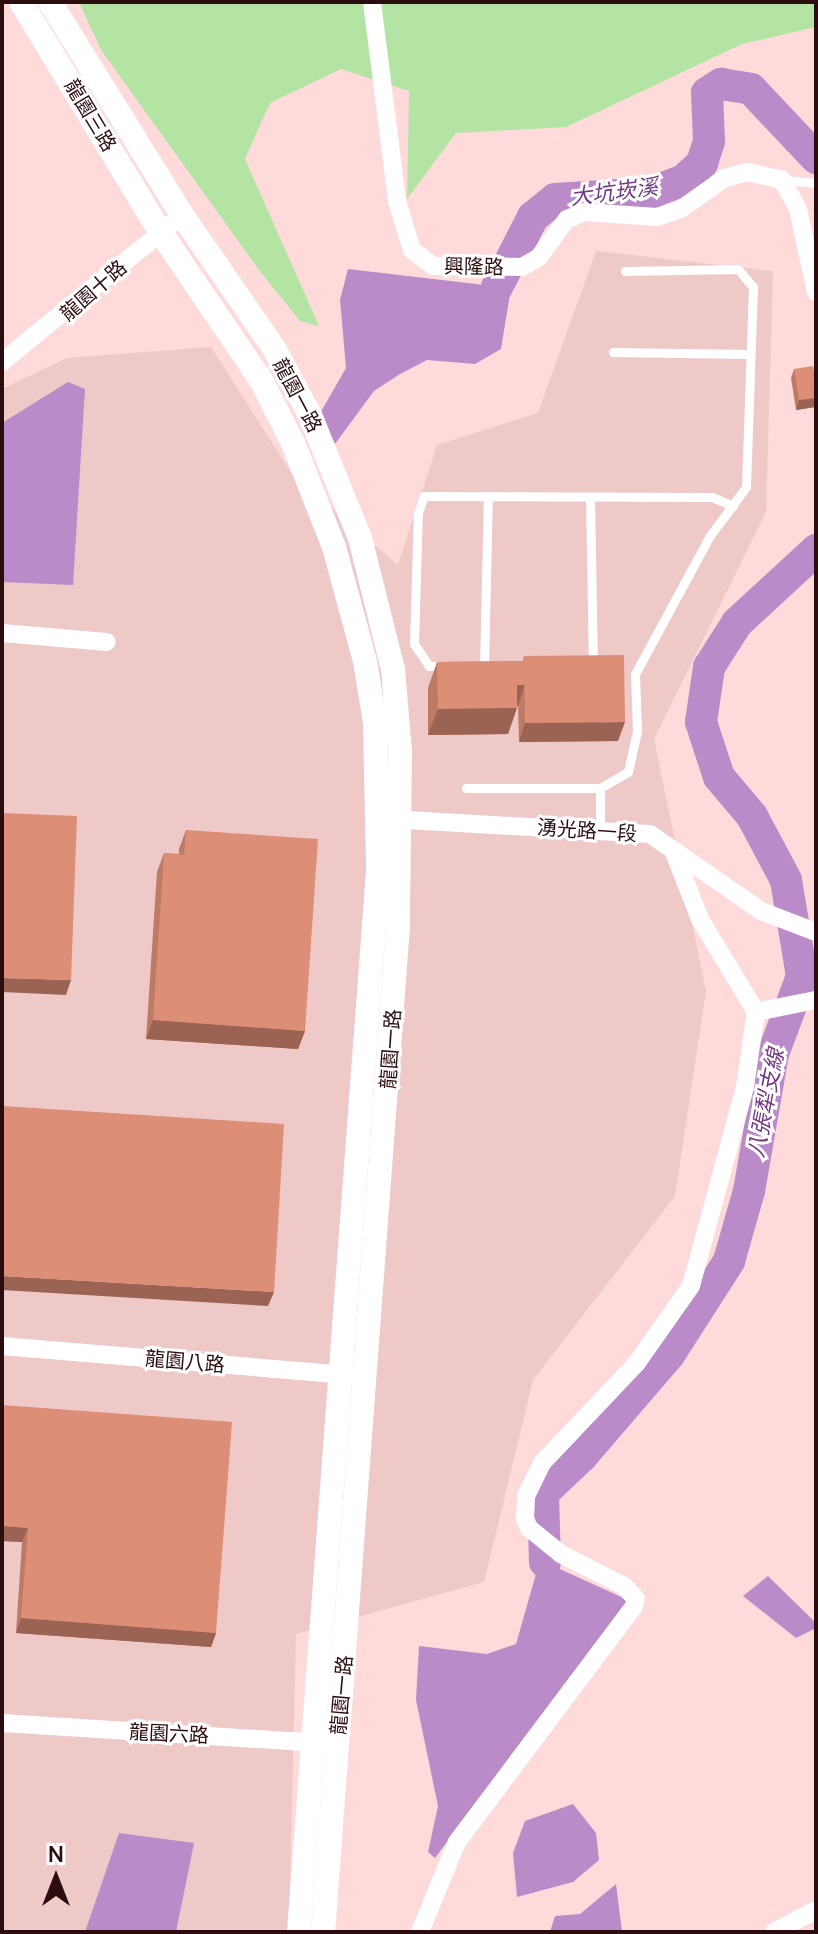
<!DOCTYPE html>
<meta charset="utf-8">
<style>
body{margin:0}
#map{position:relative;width:818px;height:1934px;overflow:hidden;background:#ffdada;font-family:Manrope,"Noto Sans TC",sans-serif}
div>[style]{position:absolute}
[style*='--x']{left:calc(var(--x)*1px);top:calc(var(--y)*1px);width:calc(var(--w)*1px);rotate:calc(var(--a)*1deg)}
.built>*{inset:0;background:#efc8c8}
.green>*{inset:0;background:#b3e4a3}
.water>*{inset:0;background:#ba8bc8}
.river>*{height:32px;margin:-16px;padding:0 16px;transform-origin:16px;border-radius:16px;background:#ba8bc8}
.service>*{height:9px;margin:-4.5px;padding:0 4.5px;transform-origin:4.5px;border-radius:4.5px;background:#fff}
.minor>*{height:18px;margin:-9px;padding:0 9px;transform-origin:9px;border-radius:9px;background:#fff}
.tertiary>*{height:24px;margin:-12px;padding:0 12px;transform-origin:12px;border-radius:12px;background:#fff}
.wall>*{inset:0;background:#bd7a65}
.shaded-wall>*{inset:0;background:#9a6353}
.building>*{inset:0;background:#dc8e76}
span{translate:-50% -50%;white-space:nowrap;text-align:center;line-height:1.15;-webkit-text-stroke:6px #fff;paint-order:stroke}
.street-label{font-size:20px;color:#2c0d0f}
.water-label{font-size:22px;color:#733984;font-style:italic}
.frame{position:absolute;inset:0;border:4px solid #2c0d0f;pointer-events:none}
.north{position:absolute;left:16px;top:1838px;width:80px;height:80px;-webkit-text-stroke:6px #fff;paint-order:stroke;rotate:0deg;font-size:22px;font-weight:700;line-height:32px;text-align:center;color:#2c0d0f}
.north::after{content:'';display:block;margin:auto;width:28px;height:36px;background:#2c0d0f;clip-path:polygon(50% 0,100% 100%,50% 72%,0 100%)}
</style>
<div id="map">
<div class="built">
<div style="clip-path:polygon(596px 251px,773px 271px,766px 512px,654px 739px,706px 991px,675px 1196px,533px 1380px,484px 1582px,296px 1634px,289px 1932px,2px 1932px,2px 389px,67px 358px,211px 347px,292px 474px,398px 565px,437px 445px,538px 413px)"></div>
</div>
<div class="green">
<div style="clip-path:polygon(79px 2px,816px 2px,816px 27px,742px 44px,566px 127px,456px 133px,407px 199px,409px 91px,341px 69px,270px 103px,245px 159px,319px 326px,300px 321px,259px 270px,101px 50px)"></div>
</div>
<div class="water">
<div style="clip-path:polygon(348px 269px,511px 288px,501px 349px,475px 364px,427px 360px,400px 374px,374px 391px,335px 444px,319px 415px,346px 368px,340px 300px)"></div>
<div style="clip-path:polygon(68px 382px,85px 389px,73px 585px,2px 582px,2px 423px)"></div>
<div style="clip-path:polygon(540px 1560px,628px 1600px,435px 1858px,428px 1852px,438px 1806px,416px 1700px,419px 1646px,487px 1654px,516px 1644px)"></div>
<div style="clip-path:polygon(768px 1576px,816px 1623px,816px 1628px,796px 1638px,743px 1596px)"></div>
<div style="clip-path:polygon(573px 1804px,596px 1833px,599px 1860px,573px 1882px,517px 1897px,513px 1853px,525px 1821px)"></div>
<div style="clip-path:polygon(119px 1833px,194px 1843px,176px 1932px,85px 1932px)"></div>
<div style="clip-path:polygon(616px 1884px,622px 1932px,550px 1932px,555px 1916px,580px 1914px)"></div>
</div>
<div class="river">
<div style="--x:497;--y:287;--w:79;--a:-62.8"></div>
<div style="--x:533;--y:217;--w:28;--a:-39"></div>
<div style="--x:555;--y:199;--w:95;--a:-3.6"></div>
<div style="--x:650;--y:193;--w:36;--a:-21"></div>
<div style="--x:684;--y:180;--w:25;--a:-43"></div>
<div style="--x:702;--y:163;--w:23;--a:-72"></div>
<div style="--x:709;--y:141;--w:48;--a:-92.4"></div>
<div style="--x:707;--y:93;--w:17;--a:-33"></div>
<div style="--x:721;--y:84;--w:30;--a:9"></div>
<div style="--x:751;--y:89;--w:95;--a:46.7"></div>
<div style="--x:545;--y:1562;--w:69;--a:-91.7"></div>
<div style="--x:543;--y:1493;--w:54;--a:-43.5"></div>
<div style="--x:582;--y:1456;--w:133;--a:-49.3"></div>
<div style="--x:669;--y:1355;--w:112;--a:-57.4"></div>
<div style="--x:729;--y:1261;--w:73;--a:-74.1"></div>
<div style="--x:749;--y:1191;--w:139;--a:-80.1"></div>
<div style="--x:773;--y:1054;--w:83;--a:-69.6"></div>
<div style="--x:802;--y:976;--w:97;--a:-99.5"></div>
<div style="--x:786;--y:880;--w:72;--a:-118"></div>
<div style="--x:752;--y:816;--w:51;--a:-130.2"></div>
<div style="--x:719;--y:777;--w:58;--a:-108.1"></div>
<div style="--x:701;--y:722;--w:56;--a:-81.7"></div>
<div style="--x:709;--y:667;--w:52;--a:-57.5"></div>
<div style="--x:737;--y:623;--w:108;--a:-42.7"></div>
</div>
<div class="service">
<div style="--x:784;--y:180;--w:32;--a:5"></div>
<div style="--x:613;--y:352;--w:137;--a:0.8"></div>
<div style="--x:590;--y:497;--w:168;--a:89"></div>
<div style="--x:445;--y:666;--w:16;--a:180"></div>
<div style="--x:429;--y:666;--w:27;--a:-124"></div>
<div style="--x:414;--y:644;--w:131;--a:-88.3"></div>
<div style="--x:418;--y:513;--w:18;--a:-71"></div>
<div style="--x:424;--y:496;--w:288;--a:0.2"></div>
<div style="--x:712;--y:497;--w:23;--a:23"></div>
<div style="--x:484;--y:667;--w:170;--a:-88.7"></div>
<div style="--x:466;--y:788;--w:134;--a:0"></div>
<div style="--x:600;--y:829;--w:41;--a:-90"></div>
<div style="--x:600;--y:788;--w:32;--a:-30"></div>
<div style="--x:628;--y:772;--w:42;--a:-77.6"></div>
<div style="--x:637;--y:731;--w:57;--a:-92"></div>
<div style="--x:635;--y:674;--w:156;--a:-61.6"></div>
<div style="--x:709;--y:537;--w:62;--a:-53.5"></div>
<div style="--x:746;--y:487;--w:200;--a:-88"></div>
<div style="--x:753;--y:287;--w:23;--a:-130"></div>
<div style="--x:738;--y:269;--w:113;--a:179"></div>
</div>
<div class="minor">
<div style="--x:372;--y:2;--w:201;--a:82.8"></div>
<div style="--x:397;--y:201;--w:51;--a:73"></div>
<div style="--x:412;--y:250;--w:26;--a:37"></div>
<div style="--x:433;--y:266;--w:89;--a:0.6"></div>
<div style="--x:522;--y:267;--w:20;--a:-30"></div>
<div style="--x:539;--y:257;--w:47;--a:-53.6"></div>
<div style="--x:567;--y:219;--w:19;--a:-21"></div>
<div style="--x:585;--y:212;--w:72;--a:4"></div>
<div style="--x:657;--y:217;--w:25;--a:-18"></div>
<div style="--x:681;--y:209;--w:54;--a:-35.2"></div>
<div style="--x:725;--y:178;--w:24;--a:-15"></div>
<div style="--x:748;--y:172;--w:35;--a:13"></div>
<div style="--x:782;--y:180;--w:33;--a:61"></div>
<div style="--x:798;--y:209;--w:85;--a:77.8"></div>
<div style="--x:2;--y:362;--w:232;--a:-39.2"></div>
<div style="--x:2;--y:633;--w:105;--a:4.9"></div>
<div style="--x:390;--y:819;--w:260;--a:3.3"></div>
<div style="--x:650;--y:834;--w:135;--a:34.7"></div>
<div style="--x:761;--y:911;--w:59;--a:20.9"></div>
<div style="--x:756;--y:1012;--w:61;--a:-11.3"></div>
<div style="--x:2;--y:1346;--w:349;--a:4.8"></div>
<div style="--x:2;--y:1723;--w:322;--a:3.6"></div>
<div style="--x:420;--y:1932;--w:97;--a:-67.7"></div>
<div style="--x:457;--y:1842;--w:295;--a:-53.1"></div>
<div style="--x:634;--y:1606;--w:7;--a:-74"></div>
<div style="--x:636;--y:1599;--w:18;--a:-133"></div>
<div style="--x:624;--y:1586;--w:71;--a:-153.1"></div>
<div style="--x:561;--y:1554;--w:41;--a:-140.9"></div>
<div style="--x:529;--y:1528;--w:11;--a:-112"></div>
<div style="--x:525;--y:1518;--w:22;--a:-87"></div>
<div style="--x:526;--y:1496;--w:37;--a:-64"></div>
<div style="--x:542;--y:1463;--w:137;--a:-46.5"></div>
<div style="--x:636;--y:1364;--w:95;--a:-54.8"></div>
<div style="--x:691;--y:1286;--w:206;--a:-74.8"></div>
<div style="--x:745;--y:1087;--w:76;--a:-81.7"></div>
<div style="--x:756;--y:1012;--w:109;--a:-121.1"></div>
<div style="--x:700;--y:919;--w:74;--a:-111.4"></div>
<div style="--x:774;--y:1932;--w:47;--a:-27.6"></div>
</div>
<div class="tertiary">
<div style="--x:21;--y:2;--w:267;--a:58.8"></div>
<div style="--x:159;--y:230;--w:181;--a:55.8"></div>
<div style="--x:261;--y:380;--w:71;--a:63.1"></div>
<div style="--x:293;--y:443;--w:112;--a:68.5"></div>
<div style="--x:334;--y:547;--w:118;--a:74.8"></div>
<div style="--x:365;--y:661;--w:63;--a:80.8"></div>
<div style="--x:375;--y:723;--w:148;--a:88.8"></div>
<div style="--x:378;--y:871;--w:1064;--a:94.26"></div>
<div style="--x:50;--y:2;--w:251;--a:58.2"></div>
<div style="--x:182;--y:215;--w:164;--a:55.4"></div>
<div style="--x:275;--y:350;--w:74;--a:61.7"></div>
<div style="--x:310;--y:415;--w:133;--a:67.9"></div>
<div style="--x:360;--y:538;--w:135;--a:75.9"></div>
<div style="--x:393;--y:669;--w:83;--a:85.2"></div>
<div style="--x:400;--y:752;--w:174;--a:90.7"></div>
<div style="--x:398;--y:926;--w:1009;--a:94.26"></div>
</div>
<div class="wall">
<div style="clip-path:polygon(794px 369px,816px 383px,816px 403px,815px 407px,796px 410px,791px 378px)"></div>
<div style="clip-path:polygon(524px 656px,618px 741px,519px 742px,518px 703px,508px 734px,428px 735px,428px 688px,437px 662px,523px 661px)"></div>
<div style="clip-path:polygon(186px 830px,305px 1031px,298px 1049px,146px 1039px,157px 872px,164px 853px,179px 854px,179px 849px)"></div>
<div style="clip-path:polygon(2px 1405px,216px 1633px,211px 1647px,16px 1633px,22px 1542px,2px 1541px)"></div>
</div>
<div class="shaded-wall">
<div style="clip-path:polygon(816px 398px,815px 407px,796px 410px,799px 400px)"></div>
<div style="clip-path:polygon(517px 685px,525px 685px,508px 734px,428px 735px,438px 709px)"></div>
<div style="clip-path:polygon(625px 722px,618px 741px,519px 742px,525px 723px)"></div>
<div style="clip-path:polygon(2px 978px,71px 980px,66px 995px,2px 992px)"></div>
<div style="clip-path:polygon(153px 1020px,305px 1031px,298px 1049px,146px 1039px)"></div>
<div style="clip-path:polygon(2px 1276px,274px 1292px,268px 1306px,2px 1290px)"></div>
<div style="clip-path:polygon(2px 1526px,28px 1528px,22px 1542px,2px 1541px)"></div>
<div style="clip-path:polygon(21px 1618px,216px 1633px,211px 1647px,16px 1633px)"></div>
</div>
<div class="building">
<div style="clip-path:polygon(813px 366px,816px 383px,816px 398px,799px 400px,794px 369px)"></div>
<div style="clip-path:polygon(624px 655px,625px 722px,525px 723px,524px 656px)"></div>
<div style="clip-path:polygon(525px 661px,525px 685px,517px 685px,517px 708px,438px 709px,437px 662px)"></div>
<div style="clip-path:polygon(2px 813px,77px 816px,71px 980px,2px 978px)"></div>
<div style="clip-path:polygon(186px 830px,318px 839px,305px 1031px,153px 1020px,164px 853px,184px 855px)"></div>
<div style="clip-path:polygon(2px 1106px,284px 1124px,274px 1292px,2px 1276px)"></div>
<div style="clip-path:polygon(2px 1405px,232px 1422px,216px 1633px,21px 1618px,28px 1528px,2px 1526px)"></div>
</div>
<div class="street-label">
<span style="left:91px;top:115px;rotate:59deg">龍園三路</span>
<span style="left:474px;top:266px;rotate:1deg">興隆路</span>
<span style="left:93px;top:290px;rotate:-41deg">龍園十路</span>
<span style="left:298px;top:395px;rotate:62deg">龍園一路</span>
<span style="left:587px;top:830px;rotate:4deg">湧光路一段</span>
<span style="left:390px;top:1049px;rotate:-86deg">龍園一路</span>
<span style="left:185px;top:1361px;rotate:5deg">龍園八路</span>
<span style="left:341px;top:1695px;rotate:-85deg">龍園一路</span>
<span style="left:169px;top:1733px;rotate:3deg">龍園六路</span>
</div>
<div class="water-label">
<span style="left:614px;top:192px;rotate:-7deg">大坑崁溪</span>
<span style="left:766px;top:1103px;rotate:-79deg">八張犁支線</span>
</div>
<div class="frame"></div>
<div class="north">N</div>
</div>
